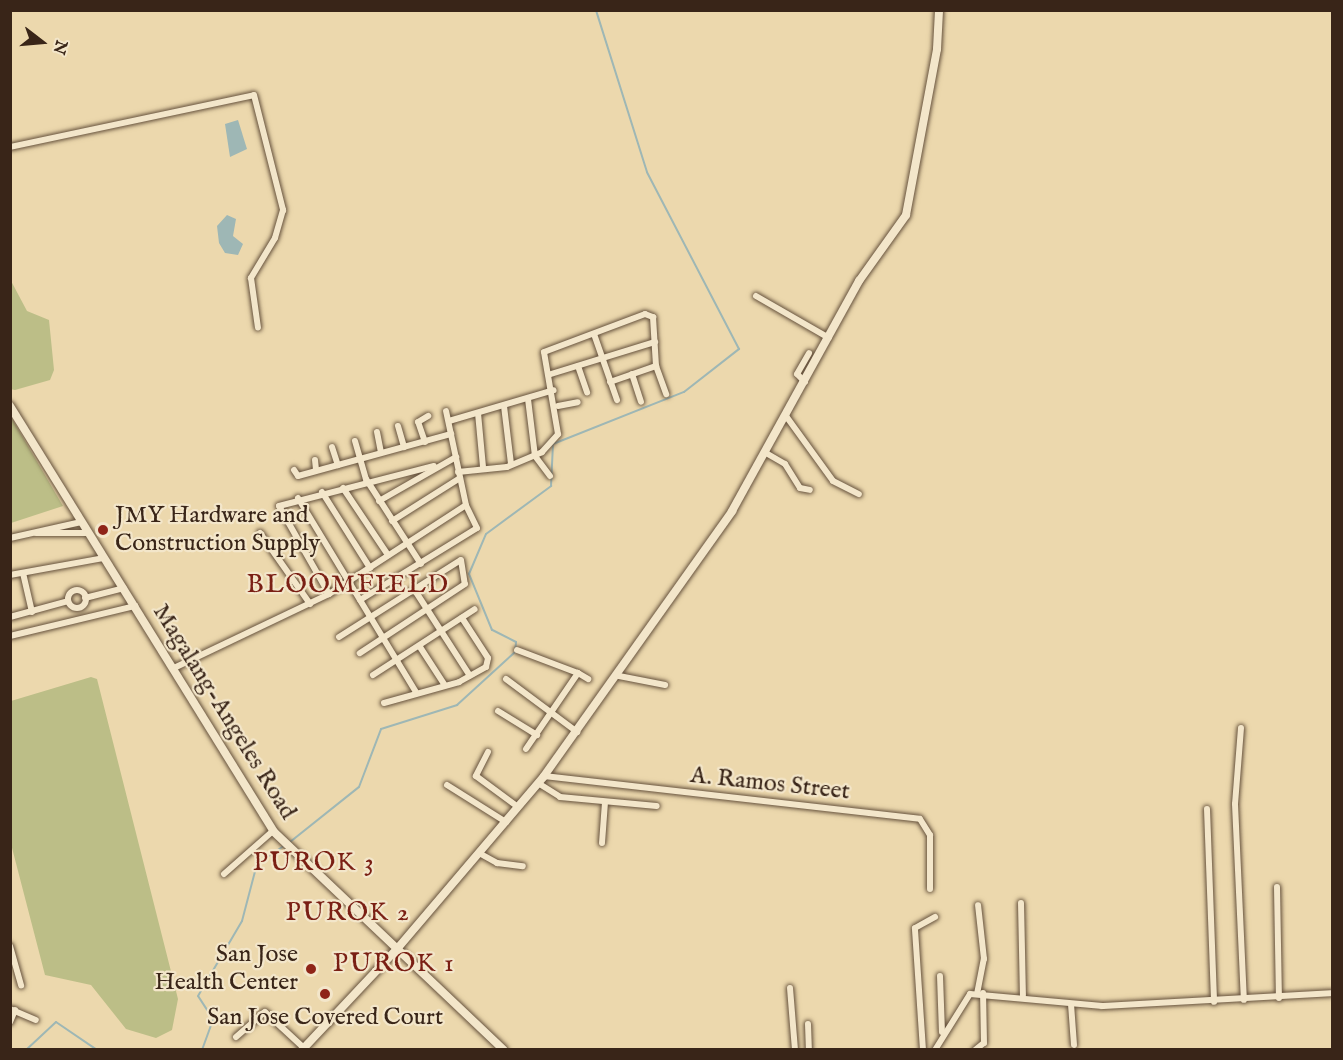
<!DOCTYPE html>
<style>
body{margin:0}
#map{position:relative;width:1343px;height:1060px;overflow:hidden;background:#ecd8ad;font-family:"IM FELL English",serif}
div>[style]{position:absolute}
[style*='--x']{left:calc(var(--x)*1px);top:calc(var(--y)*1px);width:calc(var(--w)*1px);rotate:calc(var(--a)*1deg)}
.green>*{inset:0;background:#bcbe87}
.water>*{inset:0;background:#9eb7b5}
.stream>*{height:2px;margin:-1px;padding:0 1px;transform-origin:1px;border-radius:1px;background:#9eb7b5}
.roads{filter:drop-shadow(0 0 2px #66523d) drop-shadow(0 0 2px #66523d)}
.street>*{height:6px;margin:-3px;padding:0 3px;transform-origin:3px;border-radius:3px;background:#f3e6ca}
.street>.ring{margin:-3px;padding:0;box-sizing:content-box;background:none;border:6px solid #f3e6ca;border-radius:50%}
.secondary>*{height:8px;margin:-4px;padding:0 4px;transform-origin:4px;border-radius:4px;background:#f3e6ca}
.dots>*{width:16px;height:16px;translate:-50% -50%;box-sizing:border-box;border:3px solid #f3e6ca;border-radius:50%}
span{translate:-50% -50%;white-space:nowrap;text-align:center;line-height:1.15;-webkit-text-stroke:4.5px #f3e6ca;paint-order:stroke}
.poi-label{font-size:24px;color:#392518}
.left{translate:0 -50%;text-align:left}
.right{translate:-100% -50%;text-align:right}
.street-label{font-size:24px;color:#392518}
.neighbourhood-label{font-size:26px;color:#7a1f14;letter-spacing:1.5px}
.frame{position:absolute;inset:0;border:12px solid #392518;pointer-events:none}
.north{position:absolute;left:12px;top:12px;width:60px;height:60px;-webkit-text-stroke:4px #f3e6ca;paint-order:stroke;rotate:106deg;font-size:16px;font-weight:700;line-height:24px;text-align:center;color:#392518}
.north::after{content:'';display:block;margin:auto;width:21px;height:27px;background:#392518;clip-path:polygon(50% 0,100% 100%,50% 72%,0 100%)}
</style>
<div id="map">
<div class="green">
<div style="clip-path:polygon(10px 279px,27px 311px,49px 320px,54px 370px,50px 380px,15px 390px,10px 389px)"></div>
<div style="clip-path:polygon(11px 417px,63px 506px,11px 523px,10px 523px)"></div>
<div style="clip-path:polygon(91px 677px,97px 679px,178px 999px,172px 1030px,156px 1038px,126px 1029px,91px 985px,45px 975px,11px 844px,11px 701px)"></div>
</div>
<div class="water">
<div style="clip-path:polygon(238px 120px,247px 149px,230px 157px,225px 124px)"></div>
<div style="clip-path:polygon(227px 215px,236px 219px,233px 236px,243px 244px,238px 255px,225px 253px,219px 243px,217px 226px)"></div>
</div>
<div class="stream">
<div style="--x:290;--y:842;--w:88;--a:-38.6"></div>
<div style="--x:359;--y:787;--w:62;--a:-69.2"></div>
<div style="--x:381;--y:729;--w:80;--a:-17.5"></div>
<div style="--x:457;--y:705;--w:79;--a:-42.4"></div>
<div style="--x:515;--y:652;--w:10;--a:-84"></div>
<div style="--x:516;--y:642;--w:27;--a:-153"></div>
<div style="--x:492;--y:630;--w:61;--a:-112.3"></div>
<div style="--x:469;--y:574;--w:43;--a:-67"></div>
<div style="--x:486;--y:534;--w:81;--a:-36.4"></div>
<div style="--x:551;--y:486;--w:42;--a:-87.3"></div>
<div style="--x:553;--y:444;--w:141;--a:-21.7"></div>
<div style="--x:684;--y:392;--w:70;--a:-38"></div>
<div style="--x:739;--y:349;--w:199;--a:-117.5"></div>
<div style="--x:647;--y:172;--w:170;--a:-107.5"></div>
<div style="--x:26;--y:1050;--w:41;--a:-43"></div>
<div style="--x:56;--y:1022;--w:50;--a:34.3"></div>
<div style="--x:202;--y:1050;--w:33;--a:-70"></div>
<div style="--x:213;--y:1019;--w:27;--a:-123"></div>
<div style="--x:198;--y:996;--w:87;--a:-59.6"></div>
<div style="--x:242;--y:921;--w:59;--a:-75.3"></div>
<div style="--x:257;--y:864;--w:34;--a:-34"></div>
</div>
<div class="roads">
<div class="street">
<div style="--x:10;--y:147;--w:249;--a:-12"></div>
<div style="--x:254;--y:95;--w:119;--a:75.8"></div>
<div style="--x:283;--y:210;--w:29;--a:106"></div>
<div style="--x:275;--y:238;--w:47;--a:121"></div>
<div style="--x:251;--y:278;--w:50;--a:82"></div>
<div style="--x:756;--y:296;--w:84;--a:29.9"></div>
<div style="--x:594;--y:334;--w:70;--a:70.8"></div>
<div style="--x:578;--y:366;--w:28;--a:71"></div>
<div style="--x:551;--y:374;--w:109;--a:-17.1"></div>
<div style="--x:632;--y:374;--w:29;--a:72"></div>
<div style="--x:610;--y:382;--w:49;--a:-19.2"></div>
<div style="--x:805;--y:382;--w:11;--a:-135"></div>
<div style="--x:797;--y:374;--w:24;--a:-60"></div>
<div style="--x:528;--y:399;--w:57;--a:83"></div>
<div style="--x:535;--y:456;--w:25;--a:53"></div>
<div style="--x:504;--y:406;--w:58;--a:83.1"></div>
<div style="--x:558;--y:406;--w:20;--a:-11"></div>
<div style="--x:478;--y:413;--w:54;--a:84.7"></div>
<div style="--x:786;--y:416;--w:80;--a:54.1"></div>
<div style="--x:833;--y:481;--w:29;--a:27"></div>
<div style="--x:449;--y:421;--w:109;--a:-16.4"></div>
<div style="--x:398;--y:426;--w:22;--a:74"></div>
<div style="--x:377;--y:432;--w:20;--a:79"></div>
<div style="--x:355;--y:441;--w:40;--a:74"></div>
<div style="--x:366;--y:479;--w:101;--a:57.1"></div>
<div style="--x:425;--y:442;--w:21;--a:-109"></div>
<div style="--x:418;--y:422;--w:12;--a:-31"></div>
<div style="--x:332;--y:447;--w:19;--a:72"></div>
<div style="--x:766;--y:453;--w:22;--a:30"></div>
<div style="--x:785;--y:464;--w:28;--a:58"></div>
<div style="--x:800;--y:488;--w:10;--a:11"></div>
<div style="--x:315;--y:460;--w:10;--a:84"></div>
<div style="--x:294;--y:470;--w:7;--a:56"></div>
<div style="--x:298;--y:476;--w:159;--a:-15.4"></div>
<div style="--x:458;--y:472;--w:49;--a:-5.8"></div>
<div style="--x:507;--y:467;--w:38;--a:-23"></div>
<div style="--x:542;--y:452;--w:24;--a:-48"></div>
<div style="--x:558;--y:434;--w:83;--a:-99.7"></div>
<div style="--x:544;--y:352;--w:108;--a:-20.6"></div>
<div style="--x:645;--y:314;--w:9;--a:21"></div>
<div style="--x:653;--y:317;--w:49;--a:86.5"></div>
<div style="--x:656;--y:366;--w:30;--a:70"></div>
<div style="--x:343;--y:488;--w:81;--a:56.1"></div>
<div style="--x:322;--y:492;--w:90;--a:57.7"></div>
<div style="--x:298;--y:498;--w:227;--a:58.7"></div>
<div style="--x:379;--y:501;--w:89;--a:-29.7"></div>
<div style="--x:392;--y:521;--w:80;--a:-32.3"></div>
<div style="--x:36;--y:533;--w:52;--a:0"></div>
<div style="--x:260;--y:533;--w:87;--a:54.8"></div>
<div style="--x:10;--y:538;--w:73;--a:-12.7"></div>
<div style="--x:23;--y:573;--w:40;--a:77"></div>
<div style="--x:10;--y:575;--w:96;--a:-10.3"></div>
<div style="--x:414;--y:589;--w:103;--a:57.2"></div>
<div class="ring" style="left:68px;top:590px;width:12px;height:12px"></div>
<div style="--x:329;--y:594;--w:101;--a:-119.6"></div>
<div style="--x:279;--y:506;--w:160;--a:-14.5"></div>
<div style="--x:85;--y:598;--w:40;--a:-14.4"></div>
<div style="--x:360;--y:600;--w:137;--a:-31.6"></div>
<div style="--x:477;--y:528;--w:25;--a:-116"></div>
<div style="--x:466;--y:505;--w:96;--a:-102"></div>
<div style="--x:10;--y:617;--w:60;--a:-15.4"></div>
<div style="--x:10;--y:636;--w:129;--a:-13.5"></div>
<div style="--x:339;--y:637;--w:144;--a:-32.3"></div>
<div style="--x:461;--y:560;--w:24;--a:81"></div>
<div style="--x:465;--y:584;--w:126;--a:146.7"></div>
<div style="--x:420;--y:647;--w:44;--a:57"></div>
<div style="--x:517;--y:650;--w:65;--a:20.7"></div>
<div style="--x:578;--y:673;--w:92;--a:124.4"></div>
<div style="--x:174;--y:668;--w:172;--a:-25.5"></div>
<div style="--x:329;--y:594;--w:163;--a:-33"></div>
<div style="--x:578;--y:673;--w:12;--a:31"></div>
<div style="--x:373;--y:675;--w:121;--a:-32.9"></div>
<div style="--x:619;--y:676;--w:47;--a:11.1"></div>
<div style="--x:506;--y:679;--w:89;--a:36.7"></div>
<div style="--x:384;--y:703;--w:78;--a:-15.6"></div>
<div style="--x:459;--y:682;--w:31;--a:-29"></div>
<div style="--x:486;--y:667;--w:9;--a:-77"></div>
<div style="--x:488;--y:658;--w:48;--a:-123"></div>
<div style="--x:498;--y:711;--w:46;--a:31.6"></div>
<div style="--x:1241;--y:728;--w:76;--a:94.5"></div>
<div style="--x:1235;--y:804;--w:196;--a:87.4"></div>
<div style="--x:488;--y:752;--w:27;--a:117"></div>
<div style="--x:476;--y:776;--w:52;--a:36.4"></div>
<div style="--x:544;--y:776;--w:378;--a:6.5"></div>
<div style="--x:920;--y:819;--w:19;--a:58"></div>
<div style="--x:930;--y:835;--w:54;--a:90"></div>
<div style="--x:538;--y:783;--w:26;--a:32"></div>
<div style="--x:560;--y:797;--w:97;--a:5.3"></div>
<div style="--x:447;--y:785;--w:70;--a:32.1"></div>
<div style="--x:1207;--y:809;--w:193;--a:87.9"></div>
<div style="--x:602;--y:843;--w:41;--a:-85.8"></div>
<div style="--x:479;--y:853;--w:21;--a:29"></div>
<div style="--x:497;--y:863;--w:26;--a:7"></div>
<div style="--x:224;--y:874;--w:65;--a:-41.3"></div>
<div style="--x:1277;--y:887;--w:111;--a:89"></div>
<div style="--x:1021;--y:903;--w:92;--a:88.8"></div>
<div style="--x:10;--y:946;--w:41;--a:74.2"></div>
<div style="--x:940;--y:976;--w:56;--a:88"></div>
<div style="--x:790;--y:988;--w:62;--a:85.4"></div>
<div style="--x:977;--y:994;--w:36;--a:-79"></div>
<div style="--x:984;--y:959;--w:54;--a:-96.3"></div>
<div style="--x:1071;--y:1004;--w:41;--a:85.8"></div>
<div style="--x:10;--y:1009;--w:28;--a:23"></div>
<div style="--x:10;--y:1022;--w:13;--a:-67"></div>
<div style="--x:808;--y:1024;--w:26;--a:88"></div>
<div style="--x:236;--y:1037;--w:38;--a:-41"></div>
<div style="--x:265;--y:1012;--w:53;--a:42.7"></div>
<div style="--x:923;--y:1050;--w:122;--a:-93.8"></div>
<div style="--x:915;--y:928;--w:23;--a:-29"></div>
<div style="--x:935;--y:1050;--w:66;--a:-58"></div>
<div style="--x:970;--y:994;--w:133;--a:5.2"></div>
<div style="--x:1102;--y:1006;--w:230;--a:-3.2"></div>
<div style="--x:975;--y:1050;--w:11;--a:-38"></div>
<div style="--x:984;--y:1043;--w:50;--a:-91.1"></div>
</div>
<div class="secondary">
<div style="--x:10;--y:406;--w:500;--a:58.2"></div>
<div style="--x:273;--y:831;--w:318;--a:43.5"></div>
<div style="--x:302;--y:1050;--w:139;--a:-46.8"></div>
<div style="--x:397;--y:949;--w:227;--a:-49.6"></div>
<div style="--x:544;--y:776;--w:325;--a:-54.6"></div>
<div style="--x:732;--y:511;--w:263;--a:-61.1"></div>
<div style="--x:859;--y:281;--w:81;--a:-54.5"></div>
<div style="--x:906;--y:215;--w:169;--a:-79.4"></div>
<div style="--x:937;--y:49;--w:39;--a:-87"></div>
</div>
</div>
<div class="dots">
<div style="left:103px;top:530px;background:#8f2418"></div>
<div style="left:311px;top:969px;background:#8f2418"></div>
<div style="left:325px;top:994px;background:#8f2418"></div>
</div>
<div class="poi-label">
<span class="left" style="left:115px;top:530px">JMY Hardware and<br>Construction Supply</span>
<span class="right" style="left:298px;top:969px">San Jose<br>Health Center</span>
<span style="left:325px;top:1018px">San Jose Covered Court</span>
</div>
<div class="street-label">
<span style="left:224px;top:712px;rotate:58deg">Magalang-Angeles Road</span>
<span style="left:770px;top:784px;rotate:6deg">A. Ramos Street</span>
</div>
<div class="neighbourhood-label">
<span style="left:348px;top:585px">BLOOMFIELD</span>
<span style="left:314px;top:863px">PUROK 3</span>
<span style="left:348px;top:913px">PUROK 2</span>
<span style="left:394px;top:964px">PUROK 1</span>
</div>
<div class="frame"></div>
<div class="north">N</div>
</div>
